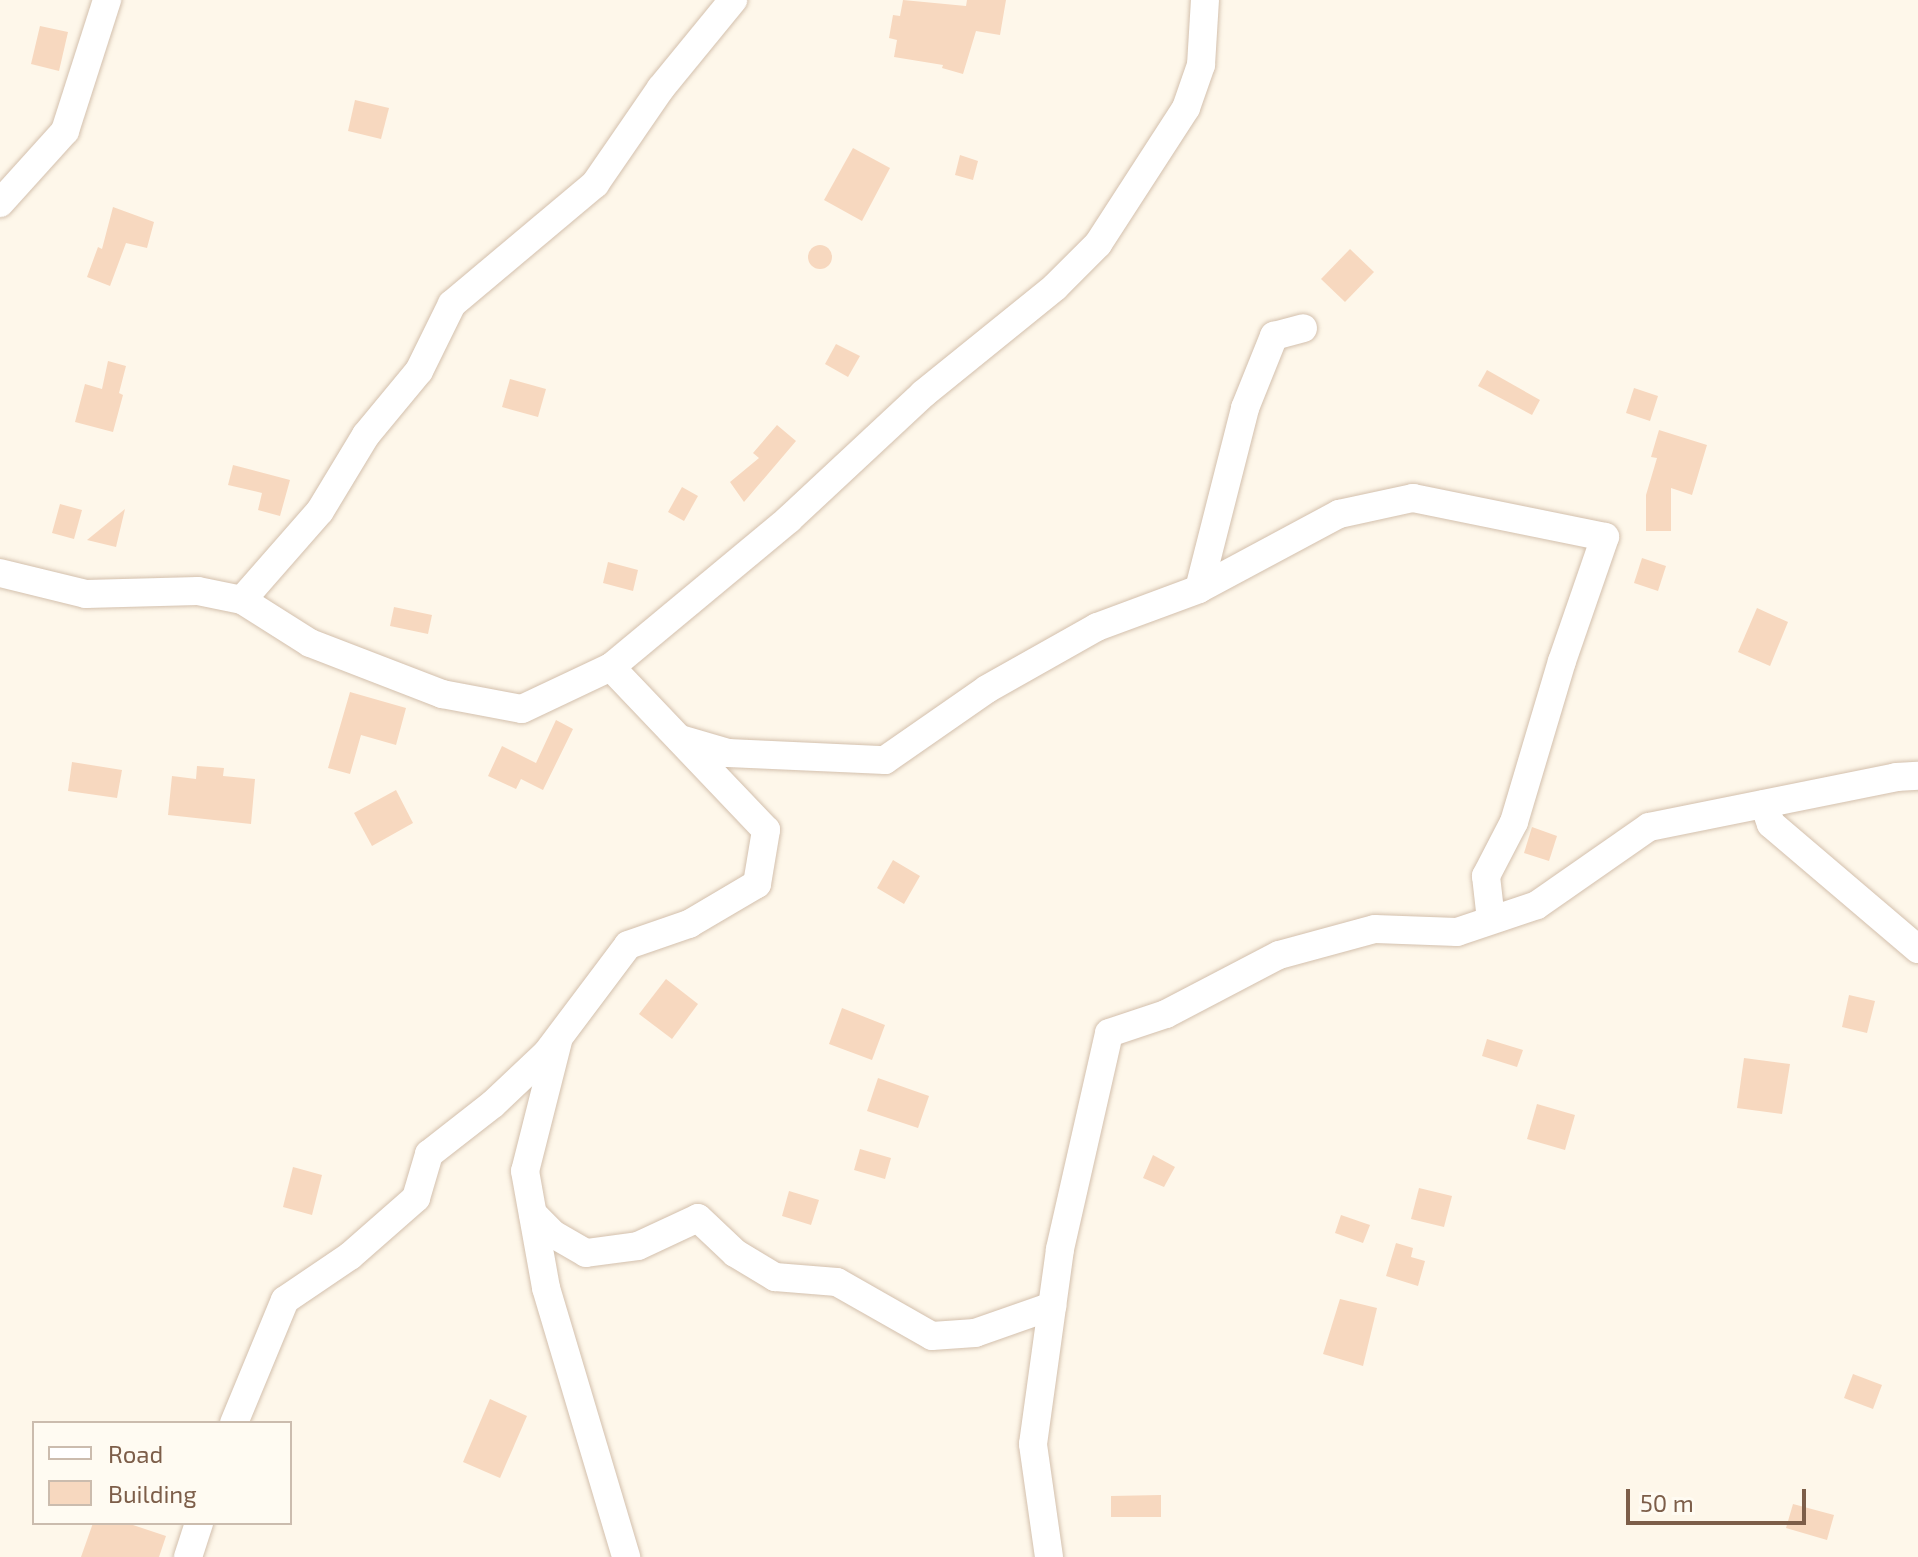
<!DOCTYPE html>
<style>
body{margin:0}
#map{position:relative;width:1918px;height:1557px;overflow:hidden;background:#fef7ea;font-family:"Exo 2",sans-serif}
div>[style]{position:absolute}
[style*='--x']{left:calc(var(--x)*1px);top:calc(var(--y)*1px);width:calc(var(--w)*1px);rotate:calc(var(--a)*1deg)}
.building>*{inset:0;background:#f7d8bf}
.round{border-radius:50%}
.roads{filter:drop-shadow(0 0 2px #d3c0ad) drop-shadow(0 0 2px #d3c0ad)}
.street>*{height:28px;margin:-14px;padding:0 14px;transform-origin:14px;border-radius:14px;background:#fff}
span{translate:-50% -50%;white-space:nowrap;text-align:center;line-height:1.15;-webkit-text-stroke:8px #fffbf2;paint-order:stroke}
.legend{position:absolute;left:32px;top:1421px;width:260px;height:104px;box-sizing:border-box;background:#fffbf2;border:2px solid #cbbcae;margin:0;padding:10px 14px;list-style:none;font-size:24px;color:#7d5e49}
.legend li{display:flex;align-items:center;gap:16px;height:40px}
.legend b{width:40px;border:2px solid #cbbcae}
.scale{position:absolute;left:1626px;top:1489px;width:180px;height:36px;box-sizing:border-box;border:4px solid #7d5e49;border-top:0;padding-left:10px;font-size:24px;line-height:28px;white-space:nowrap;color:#7d5e49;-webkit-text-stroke:6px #fffbf2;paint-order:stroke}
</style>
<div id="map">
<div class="building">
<div style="clip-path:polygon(903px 0,966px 6px,967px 0,1006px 0,1000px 35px,976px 31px,963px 74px,942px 68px,943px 65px,894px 57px,897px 40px,889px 38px,893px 15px,900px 16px)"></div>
<div style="clip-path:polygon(40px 26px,68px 32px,59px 71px,31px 64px)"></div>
<div style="clip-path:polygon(355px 100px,389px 108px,381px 139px,348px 131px)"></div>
<div style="clip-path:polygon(853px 148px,890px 168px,862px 221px,824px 200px)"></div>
<div style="clip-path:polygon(960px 155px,978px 161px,973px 180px,955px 175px)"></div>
<div style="clip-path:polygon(113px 207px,154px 222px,147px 248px,126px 243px,110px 286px,87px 277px,98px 247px,102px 249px)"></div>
<div class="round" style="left:808px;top:245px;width:24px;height:24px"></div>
<div style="clip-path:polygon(1350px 249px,1374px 272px,1345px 302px,1321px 279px)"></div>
<div style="clip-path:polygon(836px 344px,860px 356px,848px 377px,825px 364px)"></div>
<div style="clip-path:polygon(108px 361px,126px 366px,119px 393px,123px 395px,113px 432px,75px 422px,85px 384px,102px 389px)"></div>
<div style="clip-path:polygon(1487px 370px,1540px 400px,1532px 415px,1478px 386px)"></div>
<div style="clip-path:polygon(510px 379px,546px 389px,538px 417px,502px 407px)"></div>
<div style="clip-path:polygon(1634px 388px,1658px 396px,1650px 421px,1626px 413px)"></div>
<div style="clip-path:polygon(777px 425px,796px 441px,744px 502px,730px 482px,759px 458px,753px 453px)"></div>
<div style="clip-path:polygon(1659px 430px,1707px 445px,1692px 495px,1671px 488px,1671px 531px,1646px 531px,1646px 495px,1657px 458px,1651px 457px)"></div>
<div style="clip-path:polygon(233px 465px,290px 480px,280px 516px,258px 510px,262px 493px,228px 485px)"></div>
<div style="clip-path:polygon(682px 487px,698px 496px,684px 521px,668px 512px)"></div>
<div style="clip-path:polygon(60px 504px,82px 510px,74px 539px,52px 533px)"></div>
<div style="clip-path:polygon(125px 509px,116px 547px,87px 540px)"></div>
<div style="clip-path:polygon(1642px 558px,1666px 566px,1658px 591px,1634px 583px)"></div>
<div style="clip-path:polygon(608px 562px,638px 570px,633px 591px,603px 583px)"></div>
<div style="clip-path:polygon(394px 607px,432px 615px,428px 634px,390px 626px)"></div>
<div style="clip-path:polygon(1757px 608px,1788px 622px,1770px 666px,1738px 652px)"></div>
<div style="clip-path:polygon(350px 692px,406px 708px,396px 745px,361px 735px,350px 774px,328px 768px)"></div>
<div style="clip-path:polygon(556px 720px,573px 729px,543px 790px,521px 779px,516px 789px,488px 776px,502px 746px,536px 763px)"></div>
<div style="clip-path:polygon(72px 762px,122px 770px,117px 798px,68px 791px)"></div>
<div style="clip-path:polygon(197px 766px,224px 768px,223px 776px,255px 779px,251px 824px,168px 815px,172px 776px,196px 779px)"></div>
<div style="clip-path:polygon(396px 790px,413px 823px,372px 846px,354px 813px)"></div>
<div style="clip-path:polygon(1532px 827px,1557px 836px,1549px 861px,1524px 853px)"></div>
<div style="clip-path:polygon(893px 860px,920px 876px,904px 904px,877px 888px)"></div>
<div style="clip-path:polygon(666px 979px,698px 1004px,672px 1039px,639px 1014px)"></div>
<div style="clip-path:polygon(1849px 995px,1875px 1001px,1867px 1033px,1842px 1027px)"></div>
<div style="clip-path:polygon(842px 1008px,885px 1025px,872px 1060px,829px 1044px)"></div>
<div style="clip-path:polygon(1487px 1039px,1523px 1050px,1517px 1067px,1482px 1056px)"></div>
<div style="clip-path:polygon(1744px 1058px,1790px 1064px,1782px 1114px,1737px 1108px)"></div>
<div style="clip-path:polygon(878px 1078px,929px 1096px,918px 1128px,867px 1111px)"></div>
<div style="clip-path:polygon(1537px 1104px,1575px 1115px,1565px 1150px,1527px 1139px)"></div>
<div style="clip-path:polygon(860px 1149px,891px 1158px,885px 1179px,854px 1170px)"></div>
<div style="clip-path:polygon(1153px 1155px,1175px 1167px,1164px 1187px,1143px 1178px)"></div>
<div style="clip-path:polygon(293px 1167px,322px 1175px,312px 1215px,283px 1207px)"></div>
<div style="clip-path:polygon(1419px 1188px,1452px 1196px,1444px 1227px,1411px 1219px)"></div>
<div style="clip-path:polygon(789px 1191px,819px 1200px,811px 1225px,782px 1216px)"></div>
<div style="clip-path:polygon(1341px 1215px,1370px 1225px,1363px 1243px,1335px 1233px)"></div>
<div style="clip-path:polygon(1396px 1243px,1413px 1248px,1411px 1257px,1425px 1261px,1418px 1286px,1386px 1276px)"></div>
<div style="clip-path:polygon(1340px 1299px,1377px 1308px,1363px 1366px,1323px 1354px)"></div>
<div style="clip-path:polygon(1853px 1374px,1882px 1385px,1873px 1409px,1844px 1398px)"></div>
<div style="clip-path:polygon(490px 1399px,527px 1416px,500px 1478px,463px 1462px)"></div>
<div style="clip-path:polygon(1161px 1495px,1161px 1517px,1111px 1517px,1111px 1496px)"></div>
<div style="clip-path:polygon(1793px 1504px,1834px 1515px,1827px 1540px,1786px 1528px)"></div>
<div style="clip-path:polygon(93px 1523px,127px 1523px,166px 1536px,159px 1557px,81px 1557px)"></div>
</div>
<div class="roads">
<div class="street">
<div style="--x:0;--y:203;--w:97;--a:-47.9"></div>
<div style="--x:65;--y:131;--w:138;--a:-72.2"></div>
<div style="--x:0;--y:573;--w:89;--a:13.7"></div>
<div style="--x:86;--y:594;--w:112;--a:-1.5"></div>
<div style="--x:198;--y:591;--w:45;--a:11.6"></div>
<div style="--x:242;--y:600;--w:80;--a:32.3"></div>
<div style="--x:310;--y:643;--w:142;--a:21.1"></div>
<div style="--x:442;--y:694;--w:81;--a:10.6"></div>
<div style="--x:522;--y:709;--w:98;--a:-25.3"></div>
<div style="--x:611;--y:667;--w:231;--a:-39.7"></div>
<div style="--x:789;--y:519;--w:183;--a:-43"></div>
<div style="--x:923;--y:394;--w:170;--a:-39"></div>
<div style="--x:1055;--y:287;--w:61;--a:-45"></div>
<div style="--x:1098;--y:244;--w:162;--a:-57.1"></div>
<div style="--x:1186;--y:108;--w:46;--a:-70.8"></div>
<div style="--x:1201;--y:65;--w:65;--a:-86.5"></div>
<div style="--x:1199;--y:589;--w:187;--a:-75.7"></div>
<div style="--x:1245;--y:408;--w:78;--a:-68.1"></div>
<div style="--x:1274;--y:336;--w:30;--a:-15"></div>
<div style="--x:242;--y:600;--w:118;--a:-48.8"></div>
<div style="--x:320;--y:511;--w:89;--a:-58.8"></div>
<div style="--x:366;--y:435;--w:83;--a:-50.4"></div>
<div style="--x:419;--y:371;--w:75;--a:-63.8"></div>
<div style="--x:452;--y:304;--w:187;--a:-40"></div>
<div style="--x:595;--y:184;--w:116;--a:-55.5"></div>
<div style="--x:661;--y:88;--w:114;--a:-50.7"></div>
<div style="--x:680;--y:739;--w:50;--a:16.3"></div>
<div style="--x:728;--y:753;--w:157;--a:2.6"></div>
<div style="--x:885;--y:760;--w:124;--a:-34.8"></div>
<div style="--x:987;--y:689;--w:126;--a:-29.4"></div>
<div style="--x:1097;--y:627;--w:109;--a:-20.4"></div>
<div style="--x:1199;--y:589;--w:159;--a:-28.2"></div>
<div style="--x:1339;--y:514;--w:76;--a:-12.2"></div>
<div style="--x:1413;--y:498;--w:196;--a:11.5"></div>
<div style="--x:1605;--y:537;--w:131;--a:109.1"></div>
<div style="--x:1562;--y:661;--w:168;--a:106.6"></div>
<div style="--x:1514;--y:822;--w:61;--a:117.4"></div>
<div style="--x:1486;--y:876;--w:44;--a:83.5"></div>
<div style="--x:1764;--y:804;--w:21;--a:71"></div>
<div style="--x:1771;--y:824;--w:193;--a:40.4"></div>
<div style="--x:558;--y:1041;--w:134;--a:104.2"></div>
<div style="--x:525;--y:1171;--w:119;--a:79.8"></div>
<div style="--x:546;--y:1288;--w:281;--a:73.4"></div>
<div style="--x:533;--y:1214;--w:28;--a:45"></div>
<div style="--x:553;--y:1234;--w:38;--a:30"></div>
<div style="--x:586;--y:1253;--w:52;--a:-7.7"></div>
<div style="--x:638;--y:1246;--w:66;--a:-25"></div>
<div style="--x:698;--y:1218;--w:51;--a:43.4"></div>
<div style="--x:735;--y:1253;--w:47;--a:31"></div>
<div style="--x:775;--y:1277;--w:62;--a:4.6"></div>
<div style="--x:837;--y:1282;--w:109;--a:29.6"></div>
<div style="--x:932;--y:1336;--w:43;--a:-4"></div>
<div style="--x:975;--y:1333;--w:82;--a:-19.3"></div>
<div style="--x:234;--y:1423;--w:133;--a:-67.5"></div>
<div style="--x:285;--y:1300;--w:78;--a:-34.1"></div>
<div style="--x:350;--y:1256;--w:88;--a:-41.3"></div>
<div style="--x:416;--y:1198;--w:46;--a:-73.5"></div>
<div style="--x:429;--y:1154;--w:81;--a:-38"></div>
<div style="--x:493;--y:1104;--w:74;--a:-43.4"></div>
<div style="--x:547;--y:1053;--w:135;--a:-53.1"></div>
<div style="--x:628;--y:945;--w:65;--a:-19"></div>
<div style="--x:689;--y:924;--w:79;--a:-30.5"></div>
<div style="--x:757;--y:884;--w:55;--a:-80.5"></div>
<div style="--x:766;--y:830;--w:225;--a:-133.6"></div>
<div style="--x:188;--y:1557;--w:36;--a:-72"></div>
<div style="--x:1049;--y:1557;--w:114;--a:-98.1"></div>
<div style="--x:1033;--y:1444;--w:197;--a:-82.1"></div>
<div style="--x:1060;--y:1249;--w:221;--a:-77.2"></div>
<div style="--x:1109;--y:1033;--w:60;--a:-18.4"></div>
<div style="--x:1166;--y:1014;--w:127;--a:-27.6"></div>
<div style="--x:1279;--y:955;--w:99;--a:-15.2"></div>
<div style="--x:1375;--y:929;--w:82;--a:2.1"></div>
<div style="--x:1457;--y:932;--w:84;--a:-18.6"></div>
<div style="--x:1537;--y:905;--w:136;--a:-34.9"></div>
<div style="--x:1649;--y:827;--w:252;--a:-11.4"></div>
<div style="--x:1896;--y:777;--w:22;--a:-3"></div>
</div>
</div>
<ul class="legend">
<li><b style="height:10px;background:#fff"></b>Road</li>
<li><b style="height:22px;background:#f7d8bf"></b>Building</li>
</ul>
<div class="scale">50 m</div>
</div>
